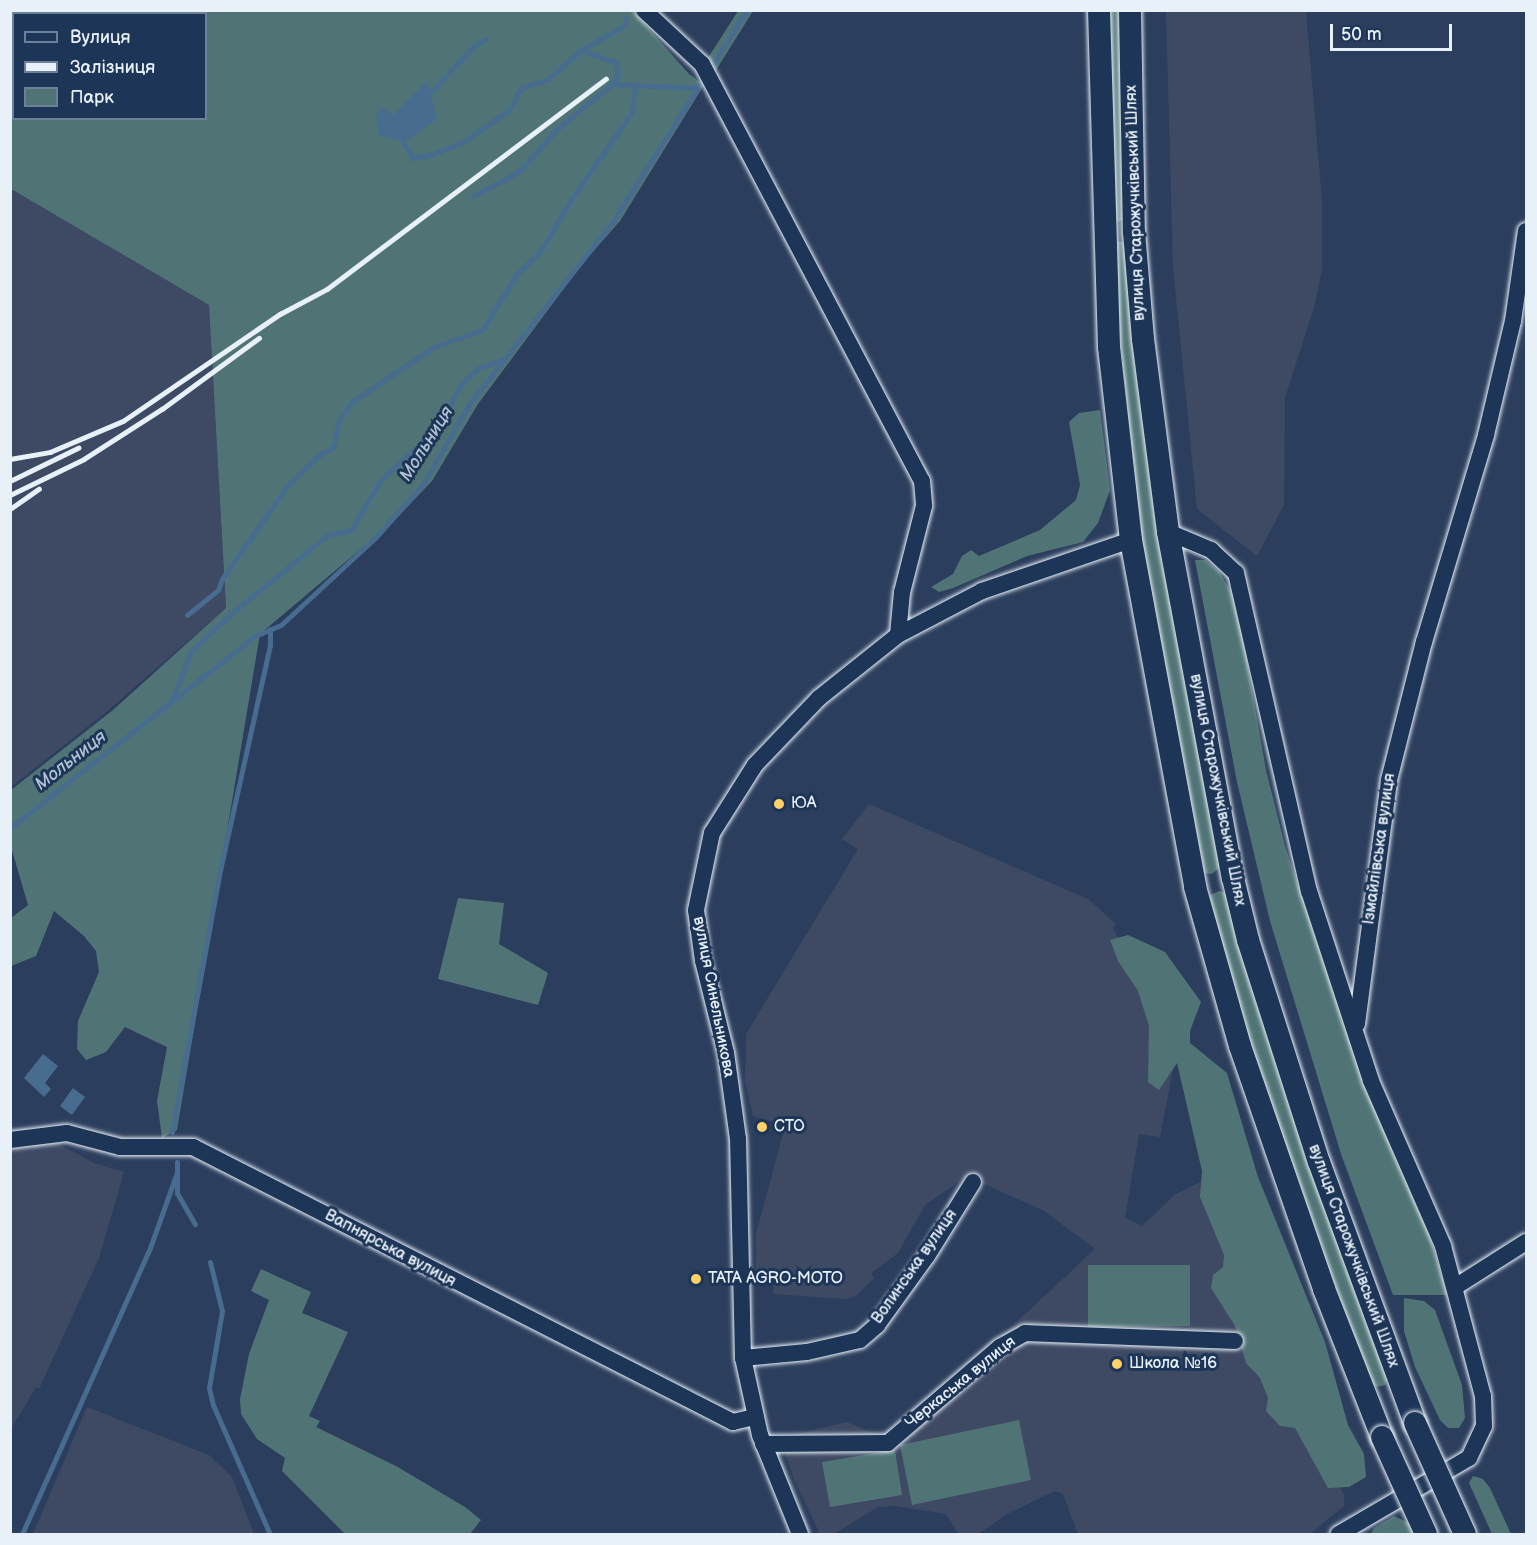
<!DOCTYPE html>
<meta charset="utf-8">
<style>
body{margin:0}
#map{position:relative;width:1537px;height:1545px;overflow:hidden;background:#2c3e5d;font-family:"Balsamiq Sans",sans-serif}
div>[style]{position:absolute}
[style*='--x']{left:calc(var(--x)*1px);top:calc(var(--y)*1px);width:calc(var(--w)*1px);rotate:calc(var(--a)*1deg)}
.built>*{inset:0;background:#3e4964}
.green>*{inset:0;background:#507475}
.water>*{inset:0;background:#476c8f}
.stream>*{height:5px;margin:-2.5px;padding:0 2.5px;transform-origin:2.5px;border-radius:2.5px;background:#476c8f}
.roads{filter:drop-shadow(0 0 2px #e8f1f8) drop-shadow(0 0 2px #e8f1f8)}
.minor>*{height:16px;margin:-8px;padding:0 8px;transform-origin:8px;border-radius:8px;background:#1d3557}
.major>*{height:22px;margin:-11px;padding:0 11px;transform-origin:11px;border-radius:11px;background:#1d3557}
.rail>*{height:4.5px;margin:-2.25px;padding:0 2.25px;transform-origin:2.25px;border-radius:2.25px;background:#e8f1f8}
.bridges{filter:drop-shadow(0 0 2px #e8f1f8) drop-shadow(0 0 2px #e8f1f8)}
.major-bridge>*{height:22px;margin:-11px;padding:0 11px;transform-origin:11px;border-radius:11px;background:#1d3557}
.dots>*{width:16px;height:16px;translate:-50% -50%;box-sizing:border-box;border:3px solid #1d3557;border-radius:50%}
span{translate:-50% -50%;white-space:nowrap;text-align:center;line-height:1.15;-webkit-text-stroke:6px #1d3557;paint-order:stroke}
.street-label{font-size:16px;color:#e8f1f8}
.poi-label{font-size:16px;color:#e8f1f8}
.left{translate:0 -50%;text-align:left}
.water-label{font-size:18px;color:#b0c2d3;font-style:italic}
.frame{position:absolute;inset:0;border:12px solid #e8f1f8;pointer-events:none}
.legend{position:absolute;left:12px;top:12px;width:195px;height:108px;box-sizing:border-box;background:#1d3557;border:2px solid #6e8097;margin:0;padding:8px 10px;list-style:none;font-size:18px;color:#e8f1f8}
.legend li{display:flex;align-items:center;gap:12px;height:30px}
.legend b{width:30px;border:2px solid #6e8097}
.scale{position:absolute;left:1330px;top:24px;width:122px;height:27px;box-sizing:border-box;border:3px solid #e8f1f8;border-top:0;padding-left:8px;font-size:18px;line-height:21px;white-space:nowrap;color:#e8f1f8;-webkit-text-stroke:4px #1d3557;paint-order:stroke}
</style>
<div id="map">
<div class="built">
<div style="clip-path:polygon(1166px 11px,1306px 11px,1322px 201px,1322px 268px,1315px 304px,1285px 398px,1284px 505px,1257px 556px,1197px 509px,1173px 268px)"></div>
<div style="clip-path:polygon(11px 189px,209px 305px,226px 608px,105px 713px,11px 787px)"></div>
<div style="clip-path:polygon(869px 804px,1088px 899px,1116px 924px,1113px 927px,1126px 955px,1177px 1049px,1160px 1137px,1139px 1134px,1125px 1218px,1142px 1226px,1174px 1195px,1202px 1181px,1257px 1356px,1344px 1494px,1344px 1506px,1310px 1534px,1078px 1534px,1063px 1494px,1055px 1491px,1007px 1514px,978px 1534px,958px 1534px,946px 1514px,895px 1506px,878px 1507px,834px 1534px,820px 1534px,795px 1482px,780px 1438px,847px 1422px,885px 1438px,937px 1396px,1095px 1249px,1044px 1211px,967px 1176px,925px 1205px,898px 1253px,871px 1273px,874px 1278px,856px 1296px,845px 1299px,773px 1294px,774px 1277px,756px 1277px,756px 1234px,787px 1119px,780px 1117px,778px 1123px,753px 1116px,745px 1081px,746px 1034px,858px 849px,842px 839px)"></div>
<div style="clip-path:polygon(51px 1140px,94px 1163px,124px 1172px,99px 1258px,39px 1389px,36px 1387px,11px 1429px,11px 1150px)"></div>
<div style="clip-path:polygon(87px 1407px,209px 1455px,232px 1477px,254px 1534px,33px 1534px)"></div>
</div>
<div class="green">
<div style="clip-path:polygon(evenodd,11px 11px,633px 11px,689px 74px,704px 85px,620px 221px,583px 263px,478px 404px,432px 481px,394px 521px,260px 634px,177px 1130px,162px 1138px,157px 1101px,167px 1047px,125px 1027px,106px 1052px,86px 1060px,77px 1049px,78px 1021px,99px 972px,96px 951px,84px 936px,54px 911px,36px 956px,11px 966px,11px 918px,28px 905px,11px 847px,11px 790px,113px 710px,226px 608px,209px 305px,11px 189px,11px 11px,14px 14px,206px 14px,206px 118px,14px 118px,14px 14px)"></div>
<div style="clip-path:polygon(738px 11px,753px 11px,713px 75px,706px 61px)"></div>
<div style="clip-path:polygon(1093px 11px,1118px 11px,1129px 217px,1118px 222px,1109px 216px)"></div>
<div style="clip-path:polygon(1120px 241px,1129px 245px,1220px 867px,1212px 874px,1203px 873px,1141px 541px,1111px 244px)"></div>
<div style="clip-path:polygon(1100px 410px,1110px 490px,1098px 523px,1083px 542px,1027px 556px,953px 588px,939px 592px,931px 587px,953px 574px,962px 556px,971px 550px,979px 556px,1040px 530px,1076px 500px,1080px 485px,1069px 422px,1079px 413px)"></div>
<div style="clip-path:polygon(1195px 560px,1205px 560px,1219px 571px,1236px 600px,1266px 770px,1285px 846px,1365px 1086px,1427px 1227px,1447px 1295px,1393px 1295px,1341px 1154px,1270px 921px,1237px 782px)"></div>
<div style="clip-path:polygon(1219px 891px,1226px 893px,1388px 1377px,1385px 1385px,1378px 1387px,1370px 1383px,1248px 1043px,1206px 897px)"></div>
<div style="clip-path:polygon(458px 898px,504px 903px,499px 944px,548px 973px,538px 1005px,438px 979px)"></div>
<div style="clip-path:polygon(1128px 935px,1165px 952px,1201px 1002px,1190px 1031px,1190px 1043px,1227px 1073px,1258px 1177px,1325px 1342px,1348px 1425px,1364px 1454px,1366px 1477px,1349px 1487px,1328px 1488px,1295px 1428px,1280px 1426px,1266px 1411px,1268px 1398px,1260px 1378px,1246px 1363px,1235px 1326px,1211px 1288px,1213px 1275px,1223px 1267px,1224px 1255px,1200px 1197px,1202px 1171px,1177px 1063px,1159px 1090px,1148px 1082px,1149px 1026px,1138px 991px,1118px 961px,1110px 940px)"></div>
<div style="clip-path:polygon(1088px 1265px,1190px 1265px,1190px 1326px,1088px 1327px)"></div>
<div style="clip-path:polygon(261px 1269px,311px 1292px,302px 1313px,348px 1332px,309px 1416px,320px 1421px,316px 1427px,396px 1466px,465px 1507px,481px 1520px,470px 1534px,345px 1534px,282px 1471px,285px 1458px,257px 1439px,241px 1414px,240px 1399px,249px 1354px,269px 1300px,251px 1291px)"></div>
<div style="clip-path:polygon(1404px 1298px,1424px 1301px,1435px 1310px,1462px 1385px,1465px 1418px,1459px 1428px,1448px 1428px,1440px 1420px,1415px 1367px,1404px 1331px)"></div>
<div style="clip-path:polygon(1019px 1420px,1031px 1480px,912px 1505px,900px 1445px)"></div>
<div style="clip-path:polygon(895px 1450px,902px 1495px,830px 1507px,822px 1462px)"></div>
<div style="clip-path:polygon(1473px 1476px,1483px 1479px,1490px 1488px,1511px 1534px,1492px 1534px,1469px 1483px)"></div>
<div style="clip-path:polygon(1394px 1516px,1411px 1524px,1417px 1534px,1371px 1534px,1374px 1528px)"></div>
</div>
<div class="water">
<div style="clip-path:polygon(427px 81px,437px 119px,406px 141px,379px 136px,376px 114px,383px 107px,393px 115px)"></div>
<div style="clip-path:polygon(43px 1054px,58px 1066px,45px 1083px,51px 1089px,44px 1097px,24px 1078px)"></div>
<div style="clip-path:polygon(73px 1088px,85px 1097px,72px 1115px,60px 1106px)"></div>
</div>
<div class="stream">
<div style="--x:581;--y:50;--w:49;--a:-29.2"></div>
<div style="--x:624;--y:26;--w:8;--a:-76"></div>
<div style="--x:612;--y:84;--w:84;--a:2.7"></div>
<div style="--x:429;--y:94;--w:64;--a:-46.9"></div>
<div style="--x:473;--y:47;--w:15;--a:-32"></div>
<div style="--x:399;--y:136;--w:26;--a:58"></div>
<div style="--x:413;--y:158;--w:20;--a:-11"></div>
<div style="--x:433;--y:154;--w:32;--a:-22"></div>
<div style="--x:463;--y:142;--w:56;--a:-34.8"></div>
<div style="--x:509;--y:110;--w:25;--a:-61"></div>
<div style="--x:521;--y:88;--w:28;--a:-18"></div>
<div style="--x:548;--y:79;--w:44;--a:-41.3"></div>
<div style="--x:581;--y:50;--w:37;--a:20"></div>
<div style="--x:616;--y:63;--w:11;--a:80"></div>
<div style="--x:618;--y:74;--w:12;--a:121"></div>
<div style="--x:612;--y:84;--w:71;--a:140.7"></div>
<div style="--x:557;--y:129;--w:56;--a:131.4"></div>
<div style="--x:520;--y:171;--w:53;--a:152"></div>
<div style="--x:187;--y:615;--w:40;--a:-39"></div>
<div style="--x:218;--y:590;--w:12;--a:-70"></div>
<div style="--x:222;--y:579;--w:113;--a:-55"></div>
<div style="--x:287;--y:486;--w:43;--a:-44.1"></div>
<div style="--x:318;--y:456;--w:17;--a:-31"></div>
<div style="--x:333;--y:447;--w:28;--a:-77"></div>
<div style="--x:339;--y:420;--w:24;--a:-54"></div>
<div style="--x:353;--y:401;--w:97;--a:-33.7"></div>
<div style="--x:434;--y:347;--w:51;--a:-19.5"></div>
<div style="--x:482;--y:330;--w:66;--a:-58"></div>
<div style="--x:517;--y:274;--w:32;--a:-44"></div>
<div style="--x:540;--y:252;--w:59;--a:-59.5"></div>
<div style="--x:570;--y:201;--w:108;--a:-55.1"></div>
<div style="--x:632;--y:112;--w:24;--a:-83"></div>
<div style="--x:172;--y:700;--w:53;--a:-68.8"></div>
<div style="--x:191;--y:651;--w:59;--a:-42.9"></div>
<div style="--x:234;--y:611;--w:121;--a:-39"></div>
<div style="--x:328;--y:535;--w:24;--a:-12"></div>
<div style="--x:351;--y:530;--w:57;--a:-59.4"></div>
<div style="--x:380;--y:481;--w:79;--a:-43"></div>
<div style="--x:438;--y:427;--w:49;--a:-61.9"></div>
<div style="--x:461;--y:384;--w:22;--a:-43"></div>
<div style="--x:477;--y:369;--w:28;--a:-21"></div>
<div style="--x:10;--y:828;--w:311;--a:-38.1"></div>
<div style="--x:255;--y:636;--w:28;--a:-23"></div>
<div style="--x:281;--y:625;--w:128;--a:-42.8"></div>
<div style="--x:375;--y:538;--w:74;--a:-48.3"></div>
<div style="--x:424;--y:483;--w:91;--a:-60.3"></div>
<div style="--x:469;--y:404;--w:233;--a:-51.8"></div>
<div style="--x:613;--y:221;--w:250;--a:-57.6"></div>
<div style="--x:172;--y:1132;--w:261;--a:-79.6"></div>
<div style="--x:219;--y:875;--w:236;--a:-77.5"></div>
<div style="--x:270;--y:645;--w:16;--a:-90"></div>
<div style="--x:177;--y:1162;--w:31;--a:90"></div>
<div style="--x:177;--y:1193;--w:36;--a:60"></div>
<div style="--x:210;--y:1262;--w:50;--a:76.2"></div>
<div style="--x:222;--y:1311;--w:78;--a:99.6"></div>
<div style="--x:209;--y:1388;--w:17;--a:77"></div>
<div style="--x:213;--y:1405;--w:141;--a:66.2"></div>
<div style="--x:22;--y:1534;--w:313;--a:-65.9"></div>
<div style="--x:150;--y:1248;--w:81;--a:-70.4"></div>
</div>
<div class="roads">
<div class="minor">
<div style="--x:644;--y:10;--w:79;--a:43"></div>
<div style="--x:702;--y:64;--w:471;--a:62.2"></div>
<div style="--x:922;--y:481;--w:25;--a:85"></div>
<div style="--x:924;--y:506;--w:89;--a:104.3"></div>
<div style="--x:902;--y:592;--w:43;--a:95.3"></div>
<div style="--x:1168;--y:532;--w:47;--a:22.7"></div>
<div style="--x:1211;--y:550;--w:34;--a:43"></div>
<div style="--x:1236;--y:573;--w:326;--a:77.1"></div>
<div style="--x:1309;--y:891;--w:200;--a:71.9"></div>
<div style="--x:1371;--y:1081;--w:180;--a:66.4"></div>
<div style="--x:1443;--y:1246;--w:155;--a:75.1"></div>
<div style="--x:1483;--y:1396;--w:30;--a:88"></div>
<div style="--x:1484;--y:1426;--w:35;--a:115"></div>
<div style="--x:1469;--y:1458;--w:151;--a:149.7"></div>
<div style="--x:1357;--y:1024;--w:246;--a:-82.5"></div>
<div style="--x:1389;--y:780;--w:142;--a:-75.8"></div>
<div style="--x:1424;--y:642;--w:216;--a:-73.3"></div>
<div style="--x:1486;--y:435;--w:117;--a:-76.7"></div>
<div style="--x:1513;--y:321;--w:91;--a:-81.8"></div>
<div style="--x:10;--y:1140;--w:57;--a:-7"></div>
<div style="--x:67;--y:1133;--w:55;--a:14.8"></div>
<div style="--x:120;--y:1147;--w:73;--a:0"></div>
<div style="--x:193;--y:1147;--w:606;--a:26.99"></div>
<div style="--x:733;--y:1422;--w:23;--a:-13"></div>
<div style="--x:1455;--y:1287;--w:84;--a:-32.4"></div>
<div style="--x:743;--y:1358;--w:64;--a:-5.4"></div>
<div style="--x:807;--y:1352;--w:54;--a:-12.8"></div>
<div style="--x:860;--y:1340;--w:23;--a:-41"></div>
<div style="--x:877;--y:1325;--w:85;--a:-54.1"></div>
<div style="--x:927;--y:1256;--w:87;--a:-58.1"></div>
<div style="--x:763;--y:1444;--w:125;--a:-0.5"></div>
<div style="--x:888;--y:1443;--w:148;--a:-40.6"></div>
<div style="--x:1000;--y:1347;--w:29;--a:-29"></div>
<div style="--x:1025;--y:1333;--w:210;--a:2.2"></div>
<div style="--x:800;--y:1534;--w:107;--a:-112"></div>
<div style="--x:760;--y:1435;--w:79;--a:-102.4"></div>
<div style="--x:743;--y:1358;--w:219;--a:-91.3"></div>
<div style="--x:738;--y:1139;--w:87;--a:-97.9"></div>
<div style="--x:726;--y:1053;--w:95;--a:-104"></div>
<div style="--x:703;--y:961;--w:51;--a:-97.8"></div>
<div style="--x:696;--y:910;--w:79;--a:-78.3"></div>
<div style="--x:712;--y:833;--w:80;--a:-57.7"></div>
<div style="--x:755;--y:765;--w:93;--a:-46.3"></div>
<div style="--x:819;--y:698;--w:101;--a:-38.6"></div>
<div style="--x:898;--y:635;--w:95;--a:-27.6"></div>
<div style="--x:982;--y:591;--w:157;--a:-18.9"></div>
</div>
<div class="major">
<div style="--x:1099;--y:10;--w:337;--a:88.3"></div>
<div style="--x:1109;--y:347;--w:194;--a:83.5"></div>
<div style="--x:1131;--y:540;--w:353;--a:79.5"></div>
<div style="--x:1195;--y:887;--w:165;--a:74.2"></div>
<div style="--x:1240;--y:1046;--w:257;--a:70.9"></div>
<div style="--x:1324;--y:1289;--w:159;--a:68.6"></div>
<div style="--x:1130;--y:10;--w:222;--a:89"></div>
<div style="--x:1134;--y:232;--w:107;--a:85.2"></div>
<div style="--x:1143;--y:339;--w:195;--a:82.6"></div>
<div style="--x:1168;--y:532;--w:352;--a:79.4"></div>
<div style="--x:1233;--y:878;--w:64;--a:76.4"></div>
<div style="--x:1248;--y:940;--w:233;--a:72.3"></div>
<div style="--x:1319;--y:1162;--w:278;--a:69.8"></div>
</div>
</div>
<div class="rail">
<div style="--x:10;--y:459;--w:41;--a:-9.9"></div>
<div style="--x:50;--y:452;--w:79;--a:-23"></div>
<div style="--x:123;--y:421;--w:190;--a:-34.3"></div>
<div style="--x:280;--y:314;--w:53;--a:-28"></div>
<div style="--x:327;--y:289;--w:349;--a:-37"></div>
<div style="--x:10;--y:481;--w:76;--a:-25.9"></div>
<div style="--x:10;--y:495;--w:82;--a:-25.9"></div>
<div style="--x:84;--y:459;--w:93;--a:-32.7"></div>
<div style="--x:162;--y:409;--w:120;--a:-36.2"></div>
<div style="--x:10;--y:509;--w:35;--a:-35"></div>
</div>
<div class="bridges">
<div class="major-bridge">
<div style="--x:1415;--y:1423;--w:122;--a:65.8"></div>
<div style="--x:1382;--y:1437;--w:107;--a:65.6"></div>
</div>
</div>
<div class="dots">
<div style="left:779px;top:804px;background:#ffd166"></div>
<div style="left:762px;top:1127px;background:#ffd166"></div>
<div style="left:696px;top:1279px;background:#ffd166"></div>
<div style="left:1117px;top:1364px;background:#ffd166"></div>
</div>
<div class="street-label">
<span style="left:1136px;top:203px;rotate:-92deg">вулиця Старожучківський Шлях</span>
<span style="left:1217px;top:790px;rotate:79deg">вулиця Старожучківський Шлях</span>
<span style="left:1380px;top:849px;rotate:-82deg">Ізмайлівська вулиця</span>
<span style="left:713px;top:997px;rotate:79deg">вулиця Синельникова</span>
<span style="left:390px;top:1249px;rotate:28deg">Вапнярська вулиця</span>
<span style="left:1353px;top:1256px;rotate:70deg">вулиця Старожучківський Шлях</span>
<span style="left:915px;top:1267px;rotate:-55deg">Волинська вулиця</span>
<span style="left:961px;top:1383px;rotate:-39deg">Черкаська вулиця</span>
</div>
<div class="poi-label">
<span class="left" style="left:791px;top:804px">ЮА</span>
<span class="left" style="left:774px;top:1127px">СТО</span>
<span class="left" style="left:708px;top:1279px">TATA AGRO-MOTO</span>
<span class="left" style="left:1129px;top:1364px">Школа №16</span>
</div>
<div class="water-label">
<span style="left:427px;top:444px;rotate:-58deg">Мольниця</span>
<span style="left:71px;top:761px;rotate:-38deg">Мольниця</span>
</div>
<div class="frame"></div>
<ul class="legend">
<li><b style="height:8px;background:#1d3557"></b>Вулиця</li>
<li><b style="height:8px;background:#e8f1f8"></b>Залізниця</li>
<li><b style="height:16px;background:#507475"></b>Парк</li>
</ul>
<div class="scale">50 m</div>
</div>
